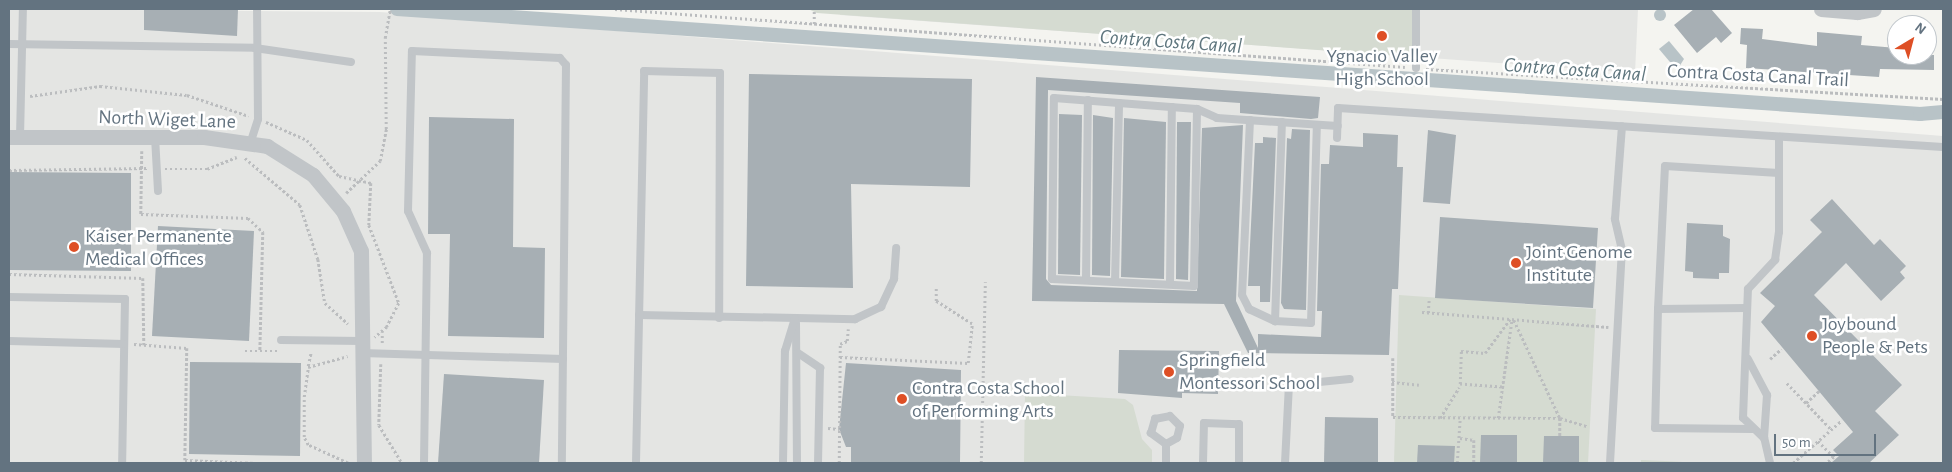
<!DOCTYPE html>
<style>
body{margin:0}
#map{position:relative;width:1952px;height:472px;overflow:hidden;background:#f4f4f0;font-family:"Alegreya Sans",sans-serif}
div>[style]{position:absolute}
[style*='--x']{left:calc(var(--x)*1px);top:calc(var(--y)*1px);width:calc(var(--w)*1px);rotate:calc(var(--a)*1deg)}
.built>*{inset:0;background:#e4e5e3}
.green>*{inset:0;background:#d5dbd1}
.water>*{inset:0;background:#b8c3c7}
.round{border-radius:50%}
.canal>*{height:14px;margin:-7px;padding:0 7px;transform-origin:7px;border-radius:7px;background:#b8c3c7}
.building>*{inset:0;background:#a7afb4}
.path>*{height:2.5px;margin-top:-1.25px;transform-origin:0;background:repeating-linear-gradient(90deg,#bbbdbf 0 2.5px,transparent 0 5px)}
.service>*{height:8px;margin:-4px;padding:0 4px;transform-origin:4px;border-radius:4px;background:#c1c5c8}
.minor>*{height:15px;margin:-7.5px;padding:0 7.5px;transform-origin:7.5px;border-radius:7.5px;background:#c1c5c8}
.dots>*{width:14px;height:14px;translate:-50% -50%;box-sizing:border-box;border:2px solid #fff;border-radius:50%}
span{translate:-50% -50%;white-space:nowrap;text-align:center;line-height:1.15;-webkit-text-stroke:5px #fff;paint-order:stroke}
.poi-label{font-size:20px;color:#637380}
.left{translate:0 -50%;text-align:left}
.street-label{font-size:20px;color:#637380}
.water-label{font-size:21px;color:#5f767e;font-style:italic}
.frame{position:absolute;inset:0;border:10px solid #637380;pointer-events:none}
.north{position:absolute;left:1887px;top:15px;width:50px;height:50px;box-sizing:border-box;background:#fff;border:1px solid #c1c7cc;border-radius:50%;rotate:37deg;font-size:14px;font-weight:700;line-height:20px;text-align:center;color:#637380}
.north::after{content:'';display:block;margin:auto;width:18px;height:22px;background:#de4f25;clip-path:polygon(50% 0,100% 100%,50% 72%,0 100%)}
.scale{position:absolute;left:1774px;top:434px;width:102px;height:22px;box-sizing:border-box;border:2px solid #637380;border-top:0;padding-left:6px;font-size:15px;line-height:18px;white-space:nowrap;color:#637380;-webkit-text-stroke:4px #fff;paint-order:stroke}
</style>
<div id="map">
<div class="built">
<div style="clip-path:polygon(9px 9px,380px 12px,1943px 136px,1943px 463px,9px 463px)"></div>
<div style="clip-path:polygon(840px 9px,1638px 9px,1635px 73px,840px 15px)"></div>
</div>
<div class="green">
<div style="clip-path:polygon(808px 9px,1414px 9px,1413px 57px,817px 13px)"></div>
<div style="clip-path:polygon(1399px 295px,1596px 309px,1588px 463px,1394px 463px)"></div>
<div style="clip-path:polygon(1025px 393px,1125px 399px,1133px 405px,1142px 439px,1152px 450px,1152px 463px,1024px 463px)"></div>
<div style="clip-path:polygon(1641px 460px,1665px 461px,1701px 463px,1641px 463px)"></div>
</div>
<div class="water">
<div class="round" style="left:1654px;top:9px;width:12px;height:12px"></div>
<div style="clip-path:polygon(1669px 41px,1684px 59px,1679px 67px,1675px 68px,1659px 49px)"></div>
</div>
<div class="canal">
<div style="--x:397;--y:9;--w:1527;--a:3.94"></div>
<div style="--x:1920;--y:114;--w:23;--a:-5"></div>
</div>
<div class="building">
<div style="clip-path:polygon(144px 9px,238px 9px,237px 36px,144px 30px)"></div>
<div style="clip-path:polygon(1694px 9px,1711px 9px,1732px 33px,1721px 43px,1716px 37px,1697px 53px,1674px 25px)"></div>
<div style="clip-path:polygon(1741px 28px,1763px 29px,1762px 39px,1817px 46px,1817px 32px,1862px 36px,1861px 45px,1897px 48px,1897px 55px,1934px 55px,1934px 70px,1880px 69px,1879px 77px,1746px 68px,1747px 45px,1740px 44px)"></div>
<div style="clip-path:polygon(749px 74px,972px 79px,970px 187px,851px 184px,853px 288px,746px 286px)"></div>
<div style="clip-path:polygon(1036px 77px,1320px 97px,1318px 118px,1311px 119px,1240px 113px,1240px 103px,1048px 90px,1046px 279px,1051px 285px,1197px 291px,1202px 128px,1243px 125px,1236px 301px,1258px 348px,1258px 334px,1321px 337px,1322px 311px,1317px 311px,1321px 164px,1329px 164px,1330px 145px,1363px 147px,1363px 133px,1398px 135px,1397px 167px,1403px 167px,1398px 289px,1392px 289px,1389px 355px,1248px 353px,1224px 304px,1032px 301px)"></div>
<div style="clip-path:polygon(1059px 114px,1082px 115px,1080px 275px,1058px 274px)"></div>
<div style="clip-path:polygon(1093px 115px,1113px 118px,1110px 276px,1092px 275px)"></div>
<div style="clip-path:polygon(429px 117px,514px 119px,513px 247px,545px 248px,544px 338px,448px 336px,450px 234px,428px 234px)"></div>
<div style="clip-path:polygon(1124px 118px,1166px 122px,1164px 279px,1121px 277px)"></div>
<div style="clip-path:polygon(1177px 122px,1191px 122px,1188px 280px,1176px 279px)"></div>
<div style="clip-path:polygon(1292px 129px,1310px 130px,1306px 310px,1284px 309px,1281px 303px,1287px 138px,1291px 139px)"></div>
<div style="clip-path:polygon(1428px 130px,1456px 135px,1450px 204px,1423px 202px)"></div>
<div style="clip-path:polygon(1263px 137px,1276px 138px,1270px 302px,1260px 302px,1260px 286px,1248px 286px,1255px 143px,1263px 143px)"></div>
<div style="clip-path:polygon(9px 172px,131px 173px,131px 271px,9px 270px)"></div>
<div style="clip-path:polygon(1832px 199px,1874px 245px,1880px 239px,1906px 266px,1900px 272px,1905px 278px,1881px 301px,1846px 263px,1814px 295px,1902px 385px,1875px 411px,1899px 435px,1869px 463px,1831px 463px,1839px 456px,1833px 450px,1853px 432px,1761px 322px,1775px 306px,1760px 293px,1822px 232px,1810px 220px)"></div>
<div style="clip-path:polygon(1440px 217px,1598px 228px,1593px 308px,1435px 298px)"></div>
<div style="clip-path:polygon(1687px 223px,1723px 225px,1723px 236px,1730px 239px,1729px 273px,1719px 273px,1719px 279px,1693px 278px,1693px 272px,1685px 271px)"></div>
<div style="clip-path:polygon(158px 226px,254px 231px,249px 341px,152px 336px)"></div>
<div style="clip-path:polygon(1119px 350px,1219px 351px,1218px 394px,1182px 393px,1182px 398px,1118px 393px)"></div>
<div style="clip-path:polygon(190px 362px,301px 363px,300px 456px,189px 454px)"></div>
<div style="clip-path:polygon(846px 363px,961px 370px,960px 463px,851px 463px,851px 447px,846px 447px,839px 429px)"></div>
<div style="clip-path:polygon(444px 374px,544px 380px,539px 463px,438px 463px)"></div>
<div style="clip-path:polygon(1325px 417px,1378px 418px,1378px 463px,1324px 463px)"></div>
<div style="clip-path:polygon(1481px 435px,1517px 435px,1517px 463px,1480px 463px)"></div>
<div style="clip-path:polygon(1544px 436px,1579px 436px,1579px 463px,1543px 463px)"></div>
<div style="clip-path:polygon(1418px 445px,1455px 446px,1454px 463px,1417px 463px)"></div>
</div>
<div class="path">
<div style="--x:615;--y:9;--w:792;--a:4.2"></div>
<div style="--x:814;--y:24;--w:15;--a:-90"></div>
<div style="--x:1426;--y:69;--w:518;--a:3.32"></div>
<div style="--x:30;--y:96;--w:71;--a:-8.1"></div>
<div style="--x:100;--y:86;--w:87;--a:5.9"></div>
<div style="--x:187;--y:95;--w:65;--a:18.7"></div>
<div style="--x:266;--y:122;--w:45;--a:23.7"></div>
<div style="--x:307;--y:140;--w:48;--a:48.4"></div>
<div style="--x:339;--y:176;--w:33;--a:12"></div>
<div style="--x:371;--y:183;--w:42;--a:92.7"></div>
<div style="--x:369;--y:225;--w:84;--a:69"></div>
<div style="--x:399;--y:303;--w:27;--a:117"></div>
<div style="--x:387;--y:327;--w:16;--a:140"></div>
<div style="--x:142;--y:151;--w:63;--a:90.9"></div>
<div style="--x:141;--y:214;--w:107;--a:2.1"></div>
<div style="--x:248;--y:218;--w:21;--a:43"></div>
<div style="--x:263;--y:232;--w:119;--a:91.4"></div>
<div style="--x:245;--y:158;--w:72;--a:40.5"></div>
<div style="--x:300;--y:205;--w:57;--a:71.6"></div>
<div style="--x:318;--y:259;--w:45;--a:81"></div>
<div style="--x:325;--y:303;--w:31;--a:42"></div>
<div style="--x:165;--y:169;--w:42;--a:0"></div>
<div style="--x:207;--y:169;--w:32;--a:-22"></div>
<div style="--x:9;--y:170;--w:139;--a:-0.8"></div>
<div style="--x:346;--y:193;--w:47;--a:-43.3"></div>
<div style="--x:380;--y:161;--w:33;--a:-79"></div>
<div style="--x:386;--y:129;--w:91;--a:-90.6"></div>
<div style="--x:385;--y:38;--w:29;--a:-80"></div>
<div style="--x:9;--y:274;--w:134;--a:1.7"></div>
<div style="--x:143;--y:278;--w:67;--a:89.1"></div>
<div style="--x:1422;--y:312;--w:187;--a:4.6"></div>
<div style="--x:1428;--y:313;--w:13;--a:-86"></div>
<div style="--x:1514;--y:320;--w:108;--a:64.9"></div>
<div style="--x:1560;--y:418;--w:18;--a:90"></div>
<div style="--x:382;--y:343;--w:11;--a:-90"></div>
<div style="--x:134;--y:344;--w:53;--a:4.3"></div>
<div style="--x:187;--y:348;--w:112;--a:91"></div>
<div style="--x:185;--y:460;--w:73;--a:2.4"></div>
<div style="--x:245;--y:351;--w:34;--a:0"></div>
<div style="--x:840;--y:357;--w:128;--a:2.7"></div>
<div style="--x:968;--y:363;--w:39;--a:-84"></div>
<div style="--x:972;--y:324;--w:43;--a:-147.4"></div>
<div style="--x:936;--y:301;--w:15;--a:-90"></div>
<div style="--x:1393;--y:358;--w:59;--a:90"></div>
<div style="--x:1393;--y:417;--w:167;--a:0.3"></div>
<div style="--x:1560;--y:418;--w:28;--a:17"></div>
<div style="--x:1770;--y:359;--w:15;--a:-42"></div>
<div style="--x:381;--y:364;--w:61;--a:91.9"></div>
<div style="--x:379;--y:425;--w:44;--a:58.8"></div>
<div style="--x:308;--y:366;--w:14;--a:-78"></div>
<div style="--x:1392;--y:382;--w:27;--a:6"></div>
<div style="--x:1787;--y:383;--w:64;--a:46.3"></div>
<div style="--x:1502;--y:387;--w:42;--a:-175.9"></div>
<div style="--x:1460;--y:384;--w:33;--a:-88"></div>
<div style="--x:1461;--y:351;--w:24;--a:5"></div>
<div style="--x:1485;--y:353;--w:42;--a:-53.7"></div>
<div style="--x:1806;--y:403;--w:19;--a:-43"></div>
<div style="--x:1440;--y:418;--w:36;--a:-58"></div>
<div style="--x:1498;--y:418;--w:100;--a:-82"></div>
<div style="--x:828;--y:428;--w:11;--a:5"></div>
<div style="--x:1460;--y:438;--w:14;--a:8"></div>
<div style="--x:1474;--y:440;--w:23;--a:90"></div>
<div style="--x:1818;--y:441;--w:23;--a:45"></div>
<div style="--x:1834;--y:457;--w:9;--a:139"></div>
<div style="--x:319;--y:463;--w:27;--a:0"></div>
<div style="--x:348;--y:463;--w:44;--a:-155.8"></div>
<div style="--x:308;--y:445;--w:9;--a:-117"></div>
<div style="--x:304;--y:437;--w:40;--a:-90"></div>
<div style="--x:304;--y:397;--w:30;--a:-82"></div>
<div style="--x:308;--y:367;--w:41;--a:-15.4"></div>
<div style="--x:839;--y:463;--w:119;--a:-89.5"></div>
<div style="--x:840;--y:344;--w:8;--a:-23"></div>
<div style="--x:847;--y:341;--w:12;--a:-85"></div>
<div style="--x:981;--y:463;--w:181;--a:-88.7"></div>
<div style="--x:1457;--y:463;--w:45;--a:-86.2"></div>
<div style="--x:1793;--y:463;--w:65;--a:-41.3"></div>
</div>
<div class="service">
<div style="--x:1416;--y:9;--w:59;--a:90"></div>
<div style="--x:9;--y:44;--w:246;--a:0.9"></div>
<div style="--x:255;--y:48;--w:97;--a:8.3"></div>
<div style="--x:1197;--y:109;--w:177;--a:91"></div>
<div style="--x:1194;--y:286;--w:142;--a:-177.2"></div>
<div style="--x:1052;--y:279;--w:181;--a:-89.4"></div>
<div style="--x:1054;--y:98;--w:143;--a:4.4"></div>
<div style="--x:1197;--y:109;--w:22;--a:24"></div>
<div style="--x:1217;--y:118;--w:121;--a:3.8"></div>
<div style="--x:1250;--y:120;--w:175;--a:92.6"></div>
<div style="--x:1242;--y:295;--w:16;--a:63"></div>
<div style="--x:1249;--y:309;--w:29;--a:25"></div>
<div style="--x:1275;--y:321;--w:36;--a:3"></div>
<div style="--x:1311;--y:323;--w:198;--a:-88.3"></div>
<div style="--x:20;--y:137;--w:128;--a:-88.7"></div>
<div style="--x:155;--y:137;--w:54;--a:86.8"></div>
<div style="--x:1337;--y:138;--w:30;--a:-88"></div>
<div style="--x:1338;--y:108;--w:606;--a:3.69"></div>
<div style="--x:250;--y:144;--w:26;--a:-72"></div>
<div style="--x:258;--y:119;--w:110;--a:-90.5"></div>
<div style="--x:1086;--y:280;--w:180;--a:-89.4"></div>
<div style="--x:1115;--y:282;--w:179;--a:-88.7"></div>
<div style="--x:1170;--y:284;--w:177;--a:-89.4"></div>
<div style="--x:9;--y:297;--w:116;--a:1"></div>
<div style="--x:125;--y:299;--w:164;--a:91"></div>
<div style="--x:1747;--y:308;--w:89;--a:179.4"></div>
<div style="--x:1658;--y:309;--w:119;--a:91.4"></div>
<div style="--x:1655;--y:428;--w:97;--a:0.6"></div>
<div style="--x:1658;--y:309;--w:143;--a:-87.2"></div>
<div style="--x:1665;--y:166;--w:114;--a:3.5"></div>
<div style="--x:639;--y:315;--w:216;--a:1.1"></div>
<div style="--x:855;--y:319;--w:29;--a:-25"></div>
<div style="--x:881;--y:307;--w:31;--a:-65"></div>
<div style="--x:894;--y:279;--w:31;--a:-86"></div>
<div style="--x:1275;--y:321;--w:199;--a:-88"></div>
<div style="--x:796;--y:323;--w:140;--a:89.6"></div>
<div style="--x:281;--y:340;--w:81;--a:0.7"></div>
<div style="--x:9;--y:341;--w:115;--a:1.5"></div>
<div style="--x:362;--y:353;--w:201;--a:1.7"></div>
<div style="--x:798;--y:353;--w:27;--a:34"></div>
<div style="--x:820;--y:368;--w:95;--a:91.2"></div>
<div style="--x:1748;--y:359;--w:41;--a:62.2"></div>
<div style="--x:1767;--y:395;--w:43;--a:94"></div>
<div style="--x:1170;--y:416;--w:14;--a:45"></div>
<div style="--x:1180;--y:426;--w:12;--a:104"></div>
<div style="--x:1177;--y:438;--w:13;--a:151"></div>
<div style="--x:1166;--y:444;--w:19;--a:-144"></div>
<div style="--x:1151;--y:433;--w:15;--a:-74"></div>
<div style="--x:1155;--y:419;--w:15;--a:-11"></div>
<div style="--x:424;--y:463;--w:210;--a:-89.2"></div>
<div style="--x:427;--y:253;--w:46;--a:-114.3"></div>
<div style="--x:408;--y:211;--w:160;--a:-88.6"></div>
<div style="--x:412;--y:51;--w:148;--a:2.7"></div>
<div style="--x:560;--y:58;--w:9;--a:49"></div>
<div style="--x:566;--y:65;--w:398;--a:90.6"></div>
<div style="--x:636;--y:463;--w:392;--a:-88.8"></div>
<div style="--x:644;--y:71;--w:76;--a:1.5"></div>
<div style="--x:720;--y:73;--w:245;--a:90.2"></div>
<div style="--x:783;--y:463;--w:112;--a:-89"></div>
<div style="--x:785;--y:351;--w:34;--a:-73"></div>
<div style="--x:1166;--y:463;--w:19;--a:-90"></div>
<div style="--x:1203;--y:463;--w:40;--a:-88.6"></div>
<div style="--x:1204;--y:423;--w:35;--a:2"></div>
<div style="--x:1239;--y:424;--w:39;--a:90"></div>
<div style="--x:1285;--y:463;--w:78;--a:-87.1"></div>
<div style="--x:1289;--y:385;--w:61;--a:-5.6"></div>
<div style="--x:1610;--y:463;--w:213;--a:-86.8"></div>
<div style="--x:1622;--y:250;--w:32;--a:-103"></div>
<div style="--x:1615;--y:219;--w:93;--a:-85.7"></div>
<div style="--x:1770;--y:463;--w:26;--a:-103"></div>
<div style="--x:1764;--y:438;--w:29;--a:-136"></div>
<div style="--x:1743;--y:418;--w:129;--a:-87.8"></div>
<div style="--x:1748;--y:289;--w:40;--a:-47"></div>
<div style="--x:1775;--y:260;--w:28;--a:-82"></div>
<div style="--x:1779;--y:232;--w:95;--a:-90"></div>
</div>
<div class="minor">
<div style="--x:1821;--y:9;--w:36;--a:5"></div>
<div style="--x:1857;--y:12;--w:17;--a:-10"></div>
<div style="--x:9;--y:137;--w:195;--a:0"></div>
<div style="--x:204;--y:137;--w:64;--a:8.1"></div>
<div style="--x:267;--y:146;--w:54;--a:32.2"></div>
<div style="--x:313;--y:175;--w:47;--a:50.2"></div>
<div style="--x:343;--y:211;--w:44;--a:65.8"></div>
<div style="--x:361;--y:251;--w:212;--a:89.2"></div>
</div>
<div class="dots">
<div style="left:1382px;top:36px;background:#de4f25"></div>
<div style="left:74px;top:247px;background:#de4f25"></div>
<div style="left:1516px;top:263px;background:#de4f25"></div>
<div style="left:1812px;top:336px;background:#de4f25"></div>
<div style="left:1169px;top:372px;background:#de4f25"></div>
<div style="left:902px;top:399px;background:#de4f25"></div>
</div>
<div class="poi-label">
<span style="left:1382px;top:68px">Ygnacio Valley<br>High School</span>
<span class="left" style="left:85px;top:248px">Kaiser Permanente<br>Medical Offices</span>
<span class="left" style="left:1526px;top:264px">Joint Genome<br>Institute</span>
<span class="left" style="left:1822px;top:336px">Joybound<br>People &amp; Pets</span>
<span class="left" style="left:1179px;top:372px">Springfield<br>Montessori School</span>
<span class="left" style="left:912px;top:400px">Contra Costa School<br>of Performing Arts</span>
</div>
<div class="street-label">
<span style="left:1758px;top:76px;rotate:3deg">Contra Costa Canal Trail</span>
<span style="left:167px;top:120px;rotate:2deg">North Wiget Lane</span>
</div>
<div class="water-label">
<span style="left:1171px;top:42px;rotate:4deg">Contra Costa Canal</span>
<span style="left:1575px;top:70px;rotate:4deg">Contra Costa Canal</span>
</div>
<div class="frame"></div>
<div class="north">N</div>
<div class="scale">50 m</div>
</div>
